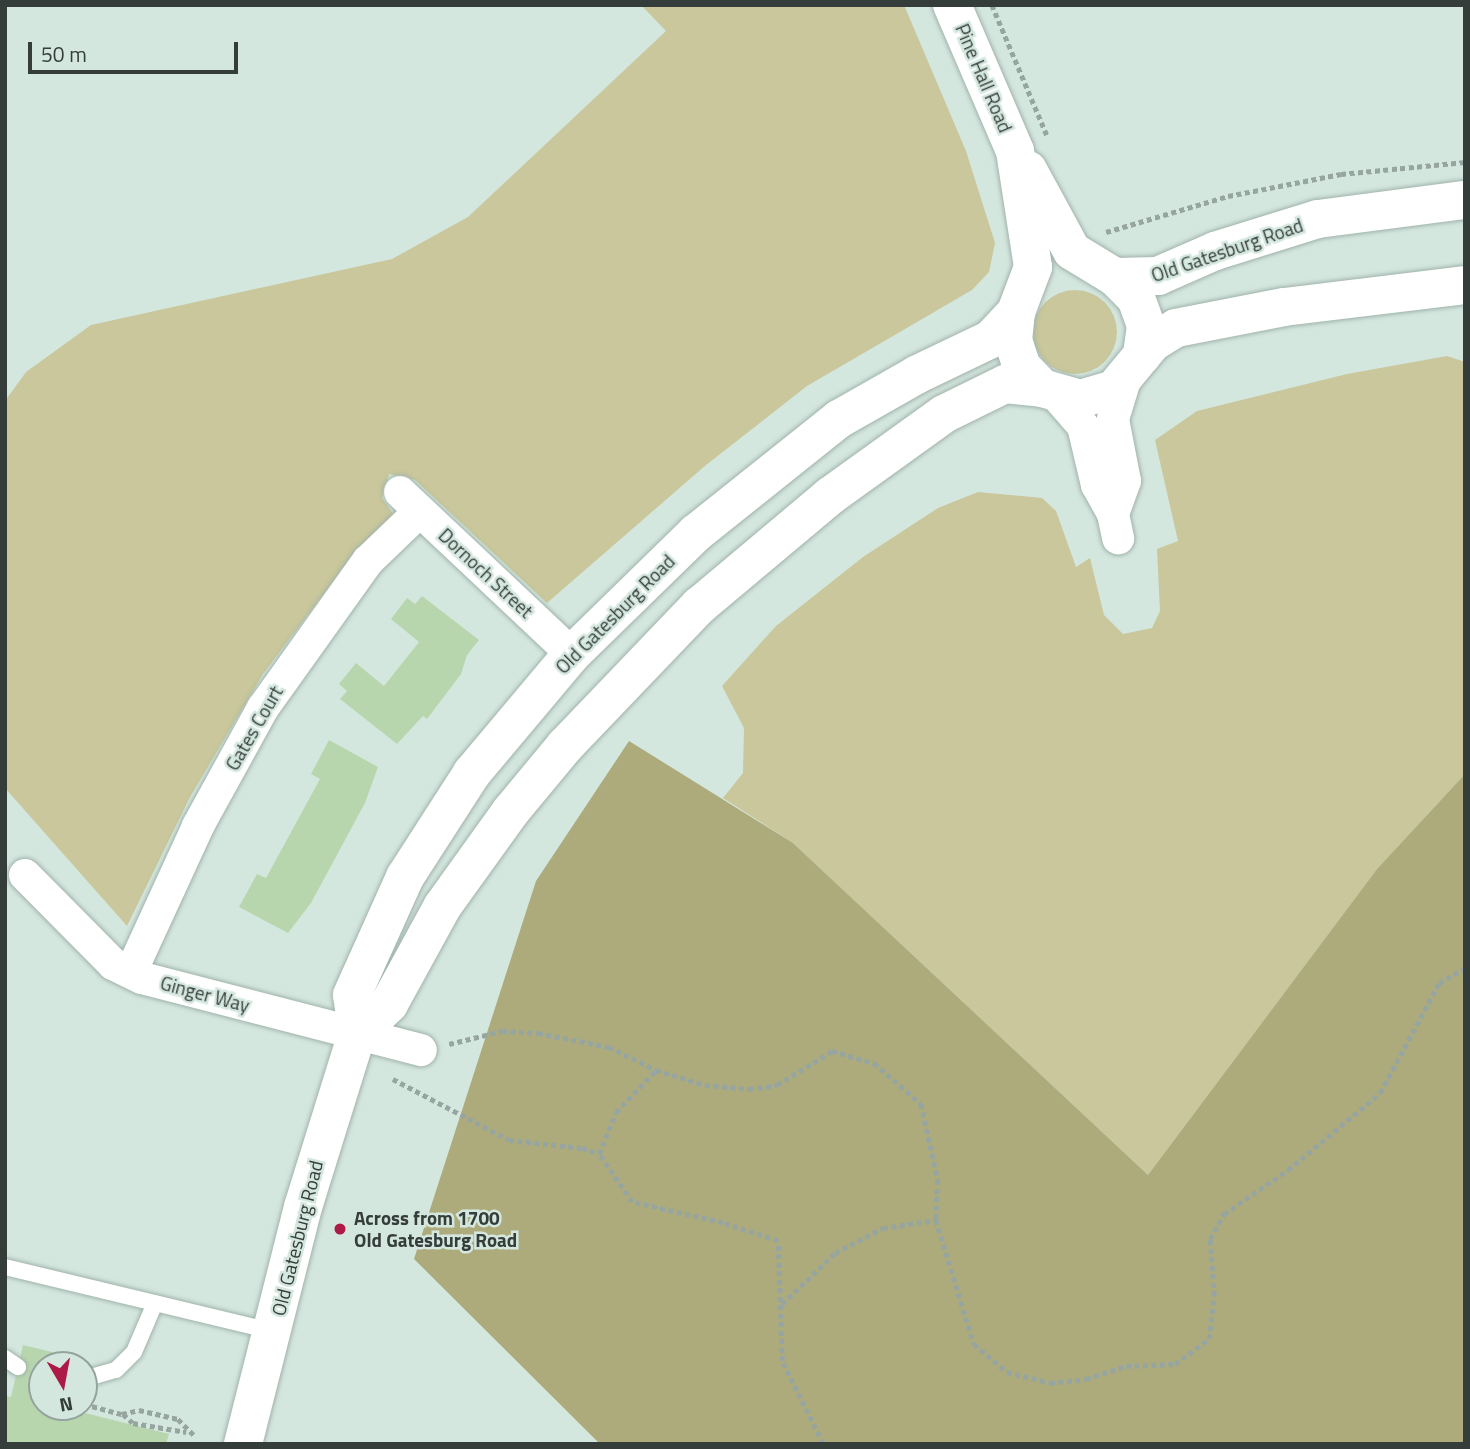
<!DOCTYPE html>
<style>
body{margin:0}
#map{position:relative;width:1470px;height:1449px;overflow:hidden;background:#d4e7df;font-family:"Titillium Web",sans-serif}
div>[style]{position:absolute}
[style*='--x']{left:calc(var(--x)*1px);top:calc(var(--y)*1px);width:calc(var(--w)*1px);rotate:calc(var(--a)*1deg)}
.green>*{inset:0;background:#c9c79b}
.round{border-radius:50%}
.forest>*{inset:0;background:#adab7b}
.building>*{inset:0;background:#b8d6ad}
.path>*{height:4.5px;margin-top:-2.25px;transform-origin:0;background:repeating-linear-gradient(90deg,#96a59f 0 5px,transparent 0 8.5px)}
.roads{filter:drop-shadow(0 0 2px #a0b3ab) drop-shadow(0 0 2px #a0b3ab)}
.service>*{height:16px;margin:-8px;padding:0 8px;transform-origin:8px;border-radius:8px;background:#fff}
.minor>*{height:32px;margin:-16px;padding:0 16px;transform-origin:16px;border-radius:16px;background:#fff}
.tertiary>*{height:38px;margin:-19px;padding:0 19px;transform-origin:19px;border-radius:19px;background:#fff}
.dots>*{width:19px;height:19px;translate:-50% -50%;box-sizing:border-box;border:4px solid #d4e7df;border-radius:50%}
span{translate:-50% -50%;white-space:nowrap;text-align:center;line-height:1.15;-webkit-text-stroke:5px #d4e7df;paint-order:stroke}
.street-label{font-size:19px;color:#353d3a}
.poi-label{font-size:19px;color:#353d3a;font-weight:700}
.left{translate:0 -50%;text-align:left}
.frame{position:absolute;inset:0;border:7px solid #353d3a;pointer-events:none}
.north{position:absolute;left:28px;top:1351px;width:70px;height:70px;box-sizing:border-box;background:#d4e7df;border:2px solid #94a39d;border-radius:50%;rotate:170deg;font-size:19px;font-weight:700;line-height:28px;text-align:center;color:#353d3a}
.north::after{content:'';display:block;margin:auto;width:24px;height:32px;background:#ad1a47;clip-path:polygon(50% 0,100% 100%,50% 72%,0 100%)}
.scale{position:absolute;left:28px;top:42px;width:210px;height:32px;box-sizing:border-box;border:4px solid #353d3a;border-top:0;padding-left:9px;font-size:21px;line-height:24px;white-space:nowrap;color:#353d3a;-webkit-text-stroke:5px #d4e7df;paint-order:stroke}
</style>
<div id="map">
<div class="green">
<div style="clip-path:polygon(641px 5px,904px 5px,966px 151px,995px 243px,989px 272px,972px 290px,807px 386px,706px 465px,547px 603px,415px 480px,389px 474px,382px 498px,394px 515px,347px 563px,263px 674px,190px 797px,127px 926px,5px 788px,5px 401px,26px 372px,91px 325px,392px 259px,468px 217px,666px 31px)"></div>
<div class="round" style="left:1033px;top:290px;width:84px;height:84px"></div>
<div style="clip-path:polygon(1447px 356px,1465px 362px,1465px 774px,1377px 869px,1148px 1175px,793px 843px,723px 798px,743px 773px,744px 728px,722px 686px,776px 626px,863px 557px,938px 508px,978px 492px,1042px 498px,1056px 511px,1076px 567px,1090px 558px,1104px 615px,1123px 634px,1152px 628px,1160px 611px,1157px 549px,1178px 541px,1155px 440px,1197px 411px,1347px 374px)"></div>
</div>
<div class="forest">
<div style="clip-path:polygon(629px 741px,793px 843px,1148px 1175px,1377px 869px,1465px 774px,1465px 1444px,600px 1444px,414px 1259px,536px 881px)"></div>
</div>
<div class="building">
<div style="clip-path:polygon(422px 596px,479px 640px,467px 655px,461px 674px,427px 719px,423px 716px,397px 744px,340px 699px,347px 691px,339px 684px,356px 663px,384px 686px,419px 642px,391px 619px,407px 598px,415px 604px)"></div>
<div style="clip-path:polygon(329px 740px,378px 767px,365px 803px,311px 903px,288px 933px,239px 907px,257px 874px,266px 878px,320px 779px,311px 774px)"></div>
<div style="clip-path:polygon(23px 1345px,73px 1357px,71px 1365px,42px 1365px,42px 1407px,61px 1407px,169px 1434px,166px 1444px,5px 1444px,5px 1396px,11px 1397px)"></div>
</div>
<div class="path">
<div style="--x:992;--y:5;--w:141;--a:67.1"></div>
<div style="--x:1106;--y:232;--w:127;--a:-16.4"></div>
<div style="--x:1228;--y:196;--w:115;--a:-11"></div>
<div style="--x:1341;--y:174;--w:125;--a:-5.5"></div>
<div style="--x:449;--y:1044;--w:55;--a:-13.8"></div>
<div style="--x:502;--y:1031;--w:36;--a:3"></div>
<div style="--x:538;--y:1033;--w:72;--a:11.2"></div>
<div style="--x:609;--y:1047;--w:52;--a:26.1"></div>
<div style="--x:393;--y:1079;--w:131;--a:27.7"></div>
<div style="--x:509;--y:1140;--w:73;--a:6.3"></div>
<div style="--x:582;--y:1148;--w:18;--a:19"></div>
<div style="--x:782;--y:1304;--w:74;--a:-43.9"></div>
<div style="--x:835;--y:1253;--w:54;--a:-27.5"></div>
<div style="--x:883;--y:1228;--w:54;--a:-8.6"></div>
<div style="--x:84;--y:1404;--w:39;--a:15"></div>
<div style="--x:122;--y:1414;--w:17;--a:-13"></div>
<div style="--x:139;--y:1410;--w:40;--a:13"></div>
<div style="--x:178;--y:1419;--w:23;--a:45"></div>
<div style="--x:123;--y:1414;--w:13;--a:42"></div>
<div style="--x:133;--y:1423;--w:54;--a:9.6"></div>
<div style="--x:823;--y:1444;--w:93;--a:-116.3"></div>
<div style="--x:782;--y:1361;--w:120;--a:-91.9"></div>
<div style="--x:778;--y:1241;--w:58;--a:-161.9"></div>
<div style="--x:723;--y:1223;--w:93;--a:-167"></div>
<div style="--x:632;--y:1202;--w:58;--a:-124.5"></div>
<div style="--x:599;--y:1154;--w:45;--a:-68"></div>
<div style="--x:616;--y:1112;--w:58;--a:-46.4"></div>
<div style="--x:656;--y:1070;--w:51;--a:17"></div>
<div style="--x:705;--y:1085;--w:44;--a:5.2"></div>
<div style="--x:749;--y:1089;--w:28;--a:-8"></div>
<div style="--x:777;--y:1085;--w:65;--a:-31.7"></div>
<div style="--x:832;--y:1051;--w:44;--a:15.9"></div>
<div style="--x:874;--y:1063;--w:62;--a:41.1"></div>
<div style="--x:921;--y:1104;--w:78;--a:77.4"></div>
<div style="--x:938;--y:1180;--w:40;--a:92.9"></div>
<div style="--x:936;--y:1220;--w:130;--a:73"></div>
<div style="--x:974;--y:1344;--w:43;--a:40.3"></div>
<div style="--x:1007;--y:1372;--w:44;--a:14.3"></div>
<div style="--x:1050;--y:1383;--w:36;--a:-6"></div>
<div style="--x:1086;--y:1379;--w:42;--a:-18"></div>
<div style="--x:1126;--y:1366;--w:49;--a:-2.3"></div>
<div style="--x:1175;--y:1364;--w:42;--a:-36.3"></div>
<div style="--x:1209;--y:1339;--w:43;--a:-83.4"></div>
<div style="--x:1214;--y:1296;--w:57;--a:-94"></div>
<div style="--x:1210;--y:1239;--w:29;--a:-61"></div>
<div style="--x:1224;--y:1214;--w:78;--a:-34.5"></div>
<div style="--x:1288;--y:1170;--w:120;--a:-39.9"></div>
<div style="--x:1380;--y:1093;--w:125;--a:-61.8"></div>
<div style="--x:1439;--y:983;--w:30;--a:-30"></div>
</div>
<div class="roads">
<div class="service">
<div style="--x:5;--y:1267;--w:275;--a:13.5"></div>
<div style="--x:5;--y:1358;--w:16;--a:35"></div>
<div style="--x:84;--y:1379;--w:33;--a:-16"></div>
<div style="--x:116;--y:1370;--w:25;--a:-45"></div>
<div style="--x:134;--y:1352;--w:53;--a:-66.8"></div>
</div>
<div class="minor">
<div style="--x:1056;--y:395;--w:41;--a:48.9"></div>
<div style="--x:1083;--y:426;--w:61;--a:76.7"></div>
<div style="--x:1097;--y:485;--w:33;--a:61"></div>
<div style="--x:1113;--y:514;--w:25;--a:78"></div>
<div style="--x:400;--y:492;--w:236;--a:43.3"></div>
<div style="--x:1113;--y:514;--w:35;--a:-70"></div>
<div style="--x:1125;--y:481;--w:63;--a:-101"></div>
<div style="--x:1113;--y:419;--w:39;--a:-73"></div>
<div style="--x:25;--y:875;--w:125;--a:45.3"></div>
<div style="--x:113;--y:964;--w:32;--a:26"></div>
<div style="--x:142;--y:978;--w:288;--a:14.5"></div>
<div style="--x:131;--y:972;--w:161;--a:-65.3"></div>
<div style="--x:198;--y:826;--w:135;--a:-61.2"></div>
<div style="--x:263;--y:708;--w:181;--a:-54.5"></div>
<div style="--x:368;--y:561;--w:72;--a:-43.9"></div>
</div>
<div class="tertiary">
<div style="--x:1028;--y:170;--w:92;--a:61.5"></div>
<div style="--x:1072;--y:251;--w:50;--a:31.2"></div>
<div style="--x:1115;--y:277;--w:30;--a:45"></div>
<div style="--x:1136;--y:298;--w:30;--a:70"></div>
<div style="--x:1146;--y:326;--w:30;--a:98"></div>
<div style="--x:1115;--y:277;--w:43;--a:-1.3"></div>
<div style="--x:1158;--y:276;--w:62;--a:-23.7"></div>
<div style="--x:1215;--y:251;--w:108;--a:-17.3"></div>
<div style="--x:1318;--y:219;--w:148;--a:-7.4"></div>
<div style="--x:1016;--y:312;--w:28;--a:96"></div>
<div style="--x:1013;--y:340;--w:28;--a:72"></div>
<div style="--x:1022;--y:367;--w:29;--a:46"></div>
<div style="--x:1042;--y:388;--w:40;--a:16"></div>
<div style="--x:1080;--y:399;--w:35;--a:-16"></div>
<div style="--x:1114;--y:389;--w:60;--a:-50.4"></div>
<div style="--x:1152;--y:343;--w:28;--a:-32"></div>
<div style="--x:1176;--y:328;--w:110;--a:-11"></div>
<div style="--x:1284;--y:307;--w:182;--a:-6.9"></div>
<div style="--x:357;--y:1034;--w:44;--a:-43.2"></div>
<div style="--x:389;--y:1004;--w:111;--a:-61.3"></div>
<div style="--x:442;--y:907;--w:118;--a:-54.3"></div>
<div style="--x:511;--y:811;--w:85;--a:-50.3"></div>
<div style="--x:565;--y:746;--w:194;--a:-46.3"></div>
<div style="--x:699;--y:606;--w:171;--a:-40"></div>
<div style="--x:830;--y:496;--w:140;--a:-35.7"></div>
<div style="--x:944;--y:414;--w:68;--a:-26.2"></div>
<div style="--x:1005;--y:384;--w:37;--a:6"></div>
<div style="--x:243;--y:1444;--w:244;--a:-75.8"></div>
<div style="--x:303;--y:1207;--w:181;--a:-72.7"></div>
<div style="--x:357;--y:1034;--w:39;--a:-97"></div>
<div style="--x:352;--y:995;--w:129;--a:-65.8"></div>
<div style="--x:405;--y:877;--w:124;--a:-57.2"></div>
<div style="--x:472;--y:773;--w:155;--a:-50"></div>
<div style="--x:572;--y:654;--w:173;--a:-44.3"></div>
<div style="--x:696;--y:533;--w:183;--a:-38.6"></div>
<div style="--x:839;--y:419;--w:89;--a:-29.7"></div>
<div style="--x:916;--y:375;--w:83;--a:-25.6"></div>
<div style="--x:991;--y:339;--w:37;--a:-47"></div>
<div style="--x:1016;--y:312;--w:48;--a:-69.3"></div>
<div style="--x:1033;--y:267;--w:117;--a:-98.8"></div>
<div style="--x:1015;--y:151;--w:159;--a:-113.3"></div>
</div>
</div>
<div class="dots">
<div style="left:340px;top:1229px;background:#ad1a47"></div>
</div>
<div class="street-label">
<span style="left:984px;top:78px;rotate:67deg">Pine Hall Road</span>
<span style="left:1227px;top:250px;rotate:-19deg">Old Gatesburg Road</span>
<span style="left:486px;top:573px;rotate:43deg">Dornoch Street</span>
<span style="left:615px;top:614px;rotate:-45deg">Old Gatesburg Road</span>
<span style="left:254px;top:728px;rotate:-60deg">Gates Court</span>
<span style="left:205px;top:994px;rotate:15deg">Ginger Way</span>
<span style="left:297px;top:1238px;rotate:-76deg">Old Gatesburg Road</span>
</div>
<div class="poi-label">
<span class="left" style="left:354px;top:1229px">Across from 1700<br>Old Gatesburg Road</span>
</div>
<div class="frame"></div>
<div class="north">N</div>
<div class="scale">50 m</div>
</div>
